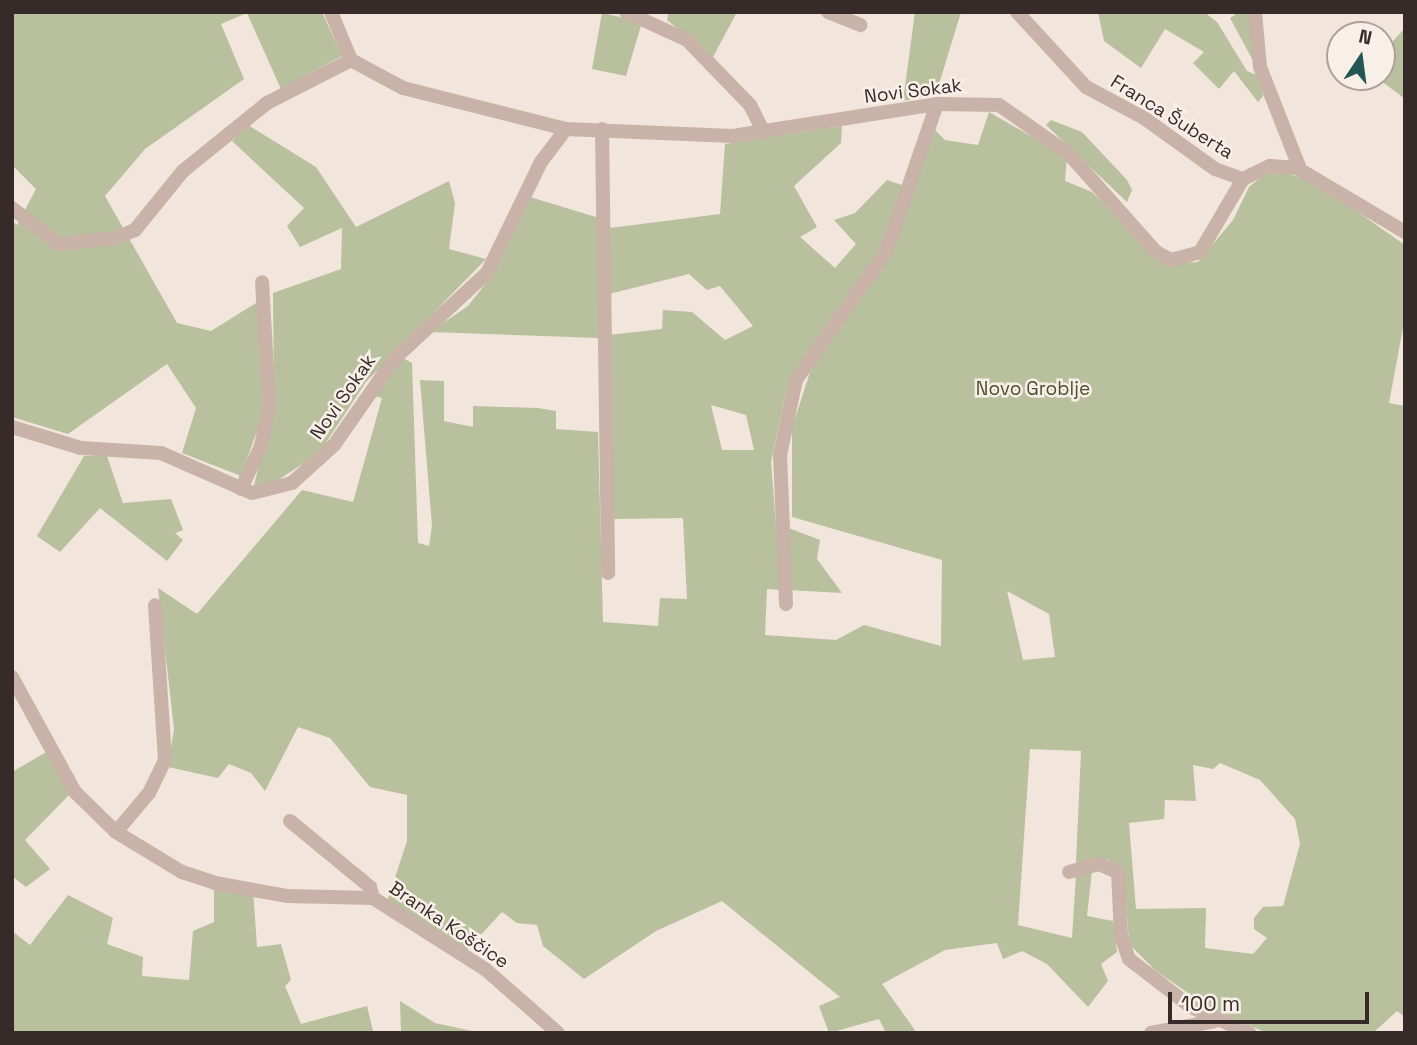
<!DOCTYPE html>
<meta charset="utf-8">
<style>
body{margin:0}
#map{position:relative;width:1417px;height:1045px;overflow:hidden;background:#f1e5dc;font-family:"Space Grotesk",sans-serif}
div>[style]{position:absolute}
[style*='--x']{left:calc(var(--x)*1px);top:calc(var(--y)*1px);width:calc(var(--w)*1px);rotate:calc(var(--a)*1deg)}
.green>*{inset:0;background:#b8c09d}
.minor>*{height:14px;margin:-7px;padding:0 7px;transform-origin:7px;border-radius:7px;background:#c9b3a9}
span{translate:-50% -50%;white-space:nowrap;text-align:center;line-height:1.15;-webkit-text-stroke:5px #f9efe9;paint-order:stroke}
.street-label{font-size:19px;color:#362b28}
.park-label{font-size:19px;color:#4a532d}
.frame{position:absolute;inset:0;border:14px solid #362b28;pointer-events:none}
.north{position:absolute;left:1326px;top:21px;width:70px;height:70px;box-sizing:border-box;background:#f9efe9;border:2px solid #aba19c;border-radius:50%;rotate:13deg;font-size:19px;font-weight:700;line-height:28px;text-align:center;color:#362b28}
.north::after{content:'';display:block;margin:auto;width:24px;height:32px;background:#205653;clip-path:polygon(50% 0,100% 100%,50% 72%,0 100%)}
.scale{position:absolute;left:1168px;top:992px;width:201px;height:32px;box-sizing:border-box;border:4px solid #362b28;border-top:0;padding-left:9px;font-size:21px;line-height:24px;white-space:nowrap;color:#362b28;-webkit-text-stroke:5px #f9efe9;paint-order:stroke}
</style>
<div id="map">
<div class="green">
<div style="clip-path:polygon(12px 12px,322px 12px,342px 56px,281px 89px,247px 13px,221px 24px,244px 79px,145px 149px,105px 196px,177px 323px,211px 331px,261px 300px,262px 417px,241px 476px,182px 453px,196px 408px,167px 364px,68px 434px,12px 417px,12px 221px,17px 225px,36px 189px,12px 165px)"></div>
<div style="clip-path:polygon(669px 12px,737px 12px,713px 57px,667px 20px)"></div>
<div style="clip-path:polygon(915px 12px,961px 12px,936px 94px,903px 101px)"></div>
<div style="clip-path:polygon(1098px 12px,1204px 12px,1217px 22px,1247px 71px,1259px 76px,1263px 96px,1258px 102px,1234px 71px,1219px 89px,1193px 63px,1204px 52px,1165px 29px,1141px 68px,1104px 41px)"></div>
<div style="clip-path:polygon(1239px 12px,1249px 12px,1256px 66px,1230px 18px)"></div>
<div style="clip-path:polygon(602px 13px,642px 22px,626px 76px,592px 69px)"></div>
<div style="clip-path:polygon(1405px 28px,1405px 99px,1376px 77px,1382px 77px,1382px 53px)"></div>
<div style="clip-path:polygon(evenodd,989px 112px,1067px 157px,1065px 181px,1092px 192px,1164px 264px,1198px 262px,1233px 220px,1249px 187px,1265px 174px,1283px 172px,1315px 182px,1405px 245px,1405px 317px,1389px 403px,1405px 406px,1405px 1017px,1397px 1011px,1373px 1033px,1267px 1033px,1210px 1008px,1156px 971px,1129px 944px,1124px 871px,1107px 859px,1076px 863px,1081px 751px,1030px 749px,1018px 925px,1072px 938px,1076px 875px,1092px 871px,1087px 916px,1113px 921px,1117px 952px,1101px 964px,1108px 981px,1088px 1007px,1047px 964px,1022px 951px,1003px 959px,997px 943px,945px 950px,882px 984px,917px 1033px,886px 1033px,879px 1019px,829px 1033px,819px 1006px,840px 997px,722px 901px,656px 931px,584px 979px,543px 946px,537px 925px,517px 923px,502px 912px,466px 951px,387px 902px,407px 841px,407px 795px,370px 787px,330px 738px,298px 727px,265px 791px,251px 773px,229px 764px,218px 778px,168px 767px,174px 729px,158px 588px,197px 614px,302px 490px,353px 502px,382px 398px,374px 396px,403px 358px,412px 363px,418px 543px,429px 546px,432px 526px,420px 380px,444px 381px,444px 421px,473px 427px,473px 406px,538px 408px,556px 411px,556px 429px,598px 432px,603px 622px,658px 626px,660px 598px,687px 599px,683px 518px,613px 519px,608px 335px,662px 329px,663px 310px,692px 312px,725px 340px,753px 326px,720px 286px,707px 290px,689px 274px,609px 294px,610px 228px,720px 214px,725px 144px,842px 126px,841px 143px,794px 186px,817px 227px,800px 237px,835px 268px,856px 244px,834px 220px,855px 213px,887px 180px,902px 185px,881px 247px,786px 393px,771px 462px,781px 590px,767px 589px,765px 635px,836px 640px,864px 625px,941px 646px,942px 560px,792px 517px,792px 428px,810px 372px,873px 276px,934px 129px,945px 140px,978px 145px,989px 112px,711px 405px,746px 415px,754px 450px,722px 450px,711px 405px,989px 112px,1007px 591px,1049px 614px,1055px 657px,1023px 660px,1007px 591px,989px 112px,1220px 763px,1260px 780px,1295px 819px,1300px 844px,1283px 906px,1263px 907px,1254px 918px,1254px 929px,1267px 938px,1253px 954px,1205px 948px,1206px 908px,1136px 909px,1129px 823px,1164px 819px,1165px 800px,1196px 801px,1193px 765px,1213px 769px,1220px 763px)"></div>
<div style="clip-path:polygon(1051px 120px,1082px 132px,1127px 180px,1132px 190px,1127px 202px,1046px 125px)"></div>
<div style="clip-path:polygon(248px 125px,316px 167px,356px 227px,449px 181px,455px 203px,449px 249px,486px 259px,366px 382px,319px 453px,269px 486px,254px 485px,274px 407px,273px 293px,341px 269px,342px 228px,300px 247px,287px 226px,304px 208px,232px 141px)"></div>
<div style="clip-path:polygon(530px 197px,599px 218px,598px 338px,430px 332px,468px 306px,490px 278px)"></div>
<div style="clip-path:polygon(84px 456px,107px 456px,123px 503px,171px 499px,183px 530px,175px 533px,183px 540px,167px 561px,100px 508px,60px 552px,37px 536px)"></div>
<div style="clip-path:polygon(786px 527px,820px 540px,817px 559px,842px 593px,788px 590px)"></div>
<div style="clip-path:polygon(48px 751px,69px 795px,25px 840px,50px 869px,26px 887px,12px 876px,12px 772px)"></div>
<div style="clip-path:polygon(214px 887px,253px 890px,257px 947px,281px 944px,291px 980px,285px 986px,301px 1024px,367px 1006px,373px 1031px,12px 1033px,12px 931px,30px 945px,68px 895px,113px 918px,107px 944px,143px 957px,142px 976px,189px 980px,193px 931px,214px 922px)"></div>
<div style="clip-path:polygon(400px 1001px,435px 1023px,481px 1033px,401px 1033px)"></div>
</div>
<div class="minor">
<div style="--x:331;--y:12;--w:52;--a:67.4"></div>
<div style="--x:351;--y:60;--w:59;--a:28.3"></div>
<div style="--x:403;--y:88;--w:168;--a:14.1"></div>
<div style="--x:566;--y:129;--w:167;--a:2.4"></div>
<div style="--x:733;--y:136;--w:206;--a:-8.9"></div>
<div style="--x:937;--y:104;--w:62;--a:0.9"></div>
<div style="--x:999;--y:105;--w:85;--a:35"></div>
<div style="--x:1069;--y:154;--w:131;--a:48.4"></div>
<div style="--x:1156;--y:252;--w:17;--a:28"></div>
<div style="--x:1171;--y:260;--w:30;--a:-15"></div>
<div style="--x:1200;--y:252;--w:85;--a:-59.5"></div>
<div style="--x:626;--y:12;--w:67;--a:24.7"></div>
<div style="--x:687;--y:40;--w:91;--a:45.9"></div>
<div style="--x:750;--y:105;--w:31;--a:63"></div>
<div style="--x:828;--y:12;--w:35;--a:22"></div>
<div style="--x:1017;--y:12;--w:102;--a:47.4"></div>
<div style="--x:1086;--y:87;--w:66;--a:28.1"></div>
<div style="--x:1144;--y:118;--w:87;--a:35.7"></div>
<div style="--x:1215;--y:169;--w:30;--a:20"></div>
<div style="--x:1243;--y:179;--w:30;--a:-26"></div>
<div style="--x:1270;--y:166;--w:27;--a:4"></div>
<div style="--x:1297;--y:168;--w:126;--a:30.7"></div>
<div style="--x:1255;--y:12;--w:55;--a:84.8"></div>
<div style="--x:1260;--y:67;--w:110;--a:68.6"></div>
<div style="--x:602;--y:129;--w:444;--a:89.2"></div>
<div style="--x:12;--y:208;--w:58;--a:38"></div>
<div style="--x:58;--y:244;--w:58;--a:-5.9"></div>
<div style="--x:116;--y:238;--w:21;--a:-23"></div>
<div style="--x:135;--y:230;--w:76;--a:-50.9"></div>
<div style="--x:183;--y:171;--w:108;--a:-39"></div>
<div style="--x:267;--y:103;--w:94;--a:-27.1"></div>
<div style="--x:12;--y:427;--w:72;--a:16.9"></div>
<div style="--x:81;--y:448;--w:80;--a:3.6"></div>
<div style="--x:161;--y:453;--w:99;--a:23.7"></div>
<div style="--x:252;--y:493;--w:41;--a:-14"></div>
<div style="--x:292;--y:483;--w:57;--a:-42.1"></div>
<div style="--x:334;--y:445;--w:105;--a:-55.1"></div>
<div style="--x:394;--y:359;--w:127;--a:-42.8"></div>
<div style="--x:487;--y:273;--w:123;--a:-64.1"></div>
<div style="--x:541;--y:162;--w:41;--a:-52.9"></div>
<div style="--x:241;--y:489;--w:47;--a:-65.1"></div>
<div style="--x:261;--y:446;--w:41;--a:-78.7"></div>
<div style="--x:269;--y:406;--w:124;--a:-93.2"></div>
<div style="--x:786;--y:604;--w:149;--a:-92.3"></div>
<div style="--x:780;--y:455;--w:77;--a:-78"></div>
<div style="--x:796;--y:380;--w:156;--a:-54.9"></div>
<div style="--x:886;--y:252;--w:157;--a:-71"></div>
<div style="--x:12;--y:677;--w:131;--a:61.3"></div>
<div style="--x:75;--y:792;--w:57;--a:44.3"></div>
<div style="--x:116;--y:832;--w:77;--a:31.2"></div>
<div style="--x:182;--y:872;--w:35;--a:18"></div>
<div style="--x:215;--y:883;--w:73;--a:10.2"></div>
<div style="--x:287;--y:896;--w:86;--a:1.3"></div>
<div style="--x:373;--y:898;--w:133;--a:32.4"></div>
<div style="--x:485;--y:969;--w:97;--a:41.2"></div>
<div style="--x:290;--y:821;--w:104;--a:39.5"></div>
<div style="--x:370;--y:887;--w:11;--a:75"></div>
<div style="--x:116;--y:832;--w:51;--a:-49.8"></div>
<div style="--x:149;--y:793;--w:37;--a:-64"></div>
<div style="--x:165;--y:760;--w:155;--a:-93.7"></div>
<div style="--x:1069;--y:872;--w:31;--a:-15"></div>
<div style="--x:1099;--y:864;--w:21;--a:23"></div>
<div style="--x:1118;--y:872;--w:64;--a:87.3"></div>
<div style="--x:1121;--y:936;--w:24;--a:71"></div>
<div style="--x:1129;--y:959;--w:78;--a:37.7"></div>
<div style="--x:1191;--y:1007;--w:64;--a:24.1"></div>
<div style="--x:1151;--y:1033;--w:65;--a:-10.6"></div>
</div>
<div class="street-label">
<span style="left:913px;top:91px;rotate:-7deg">Novi Sokak</span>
<span style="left:1172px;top:117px;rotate:32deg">Franca Šuberta</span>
<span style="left:343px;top:397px;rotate:-55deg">Novi Sokak</span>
<span style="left:449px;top:925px;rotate:34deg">Branka Koščice</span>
</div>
<div class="park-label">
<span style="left:1033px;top:389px">Novo Groblje</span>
</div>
<div class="frame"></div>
<div class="north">N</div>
<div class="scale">100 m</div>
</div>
